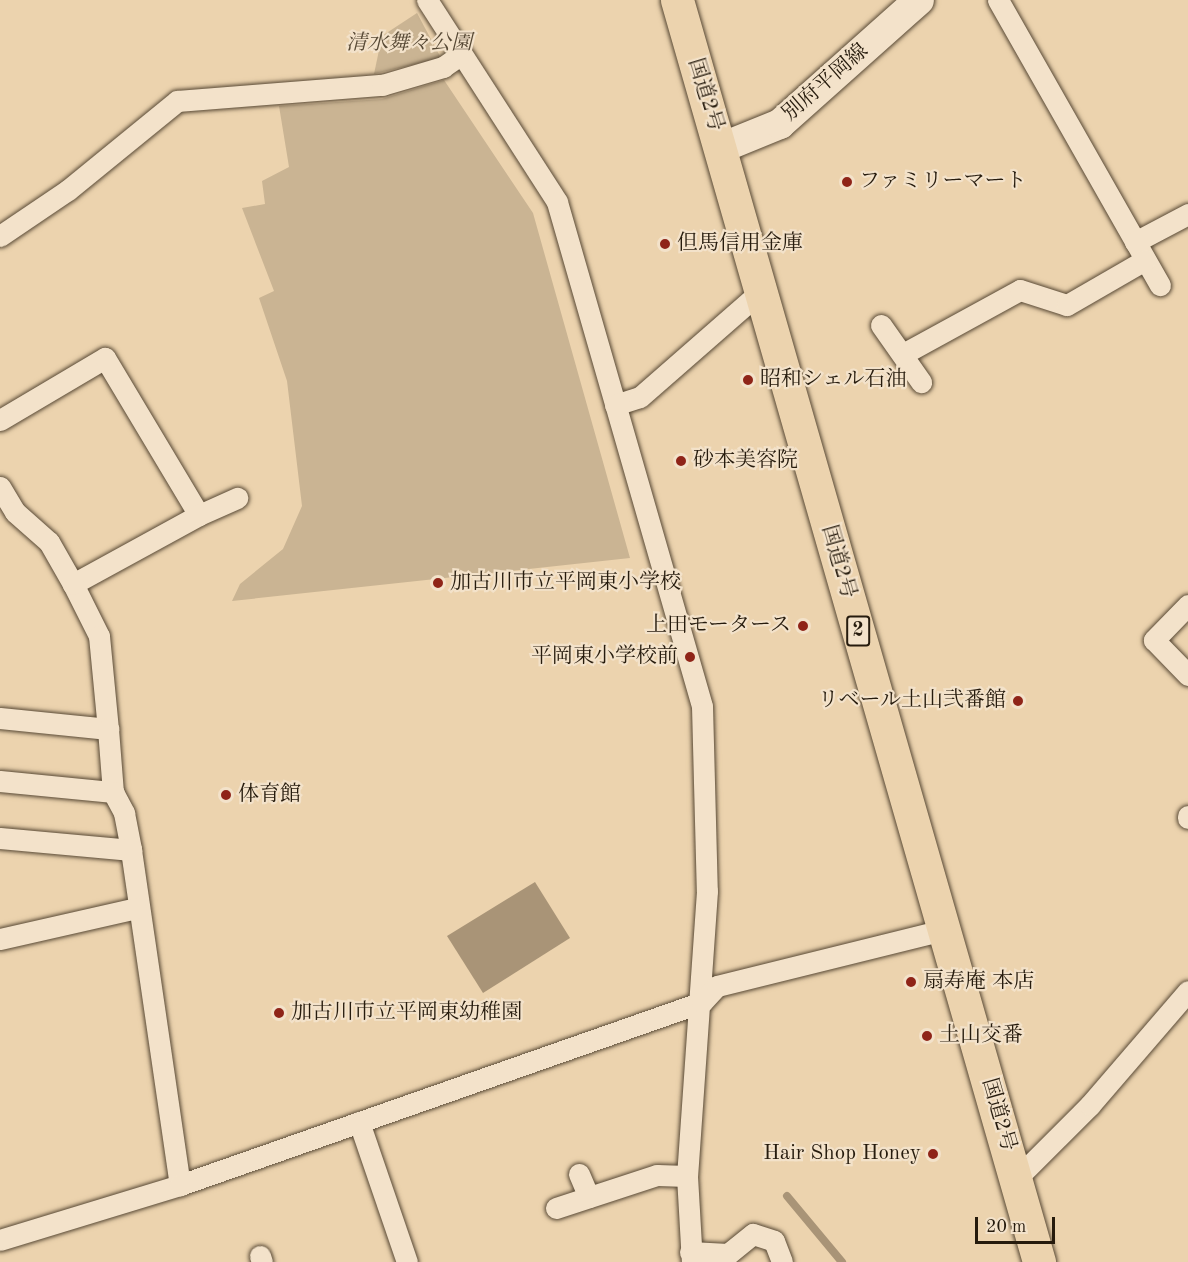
<!DOCTYPE html>
<meta charset="utf-8">
<style>
body{margin:0}
#map{position:relative;width:1188px;height:1262px;overflow:hidden;background:#ecd3ae;font-family:"Old Standard TT","Noto Serif JP",serif}
div>[style]{position:absolute}
[style*='--x']{left:calc(var(--x)*1px);top:calc(var(--y)*1px);width:calc(var(--w)*1px);rotate:calc(var(--a)*1deg)}
.green>*{inset:0;background:#cab493}
.water>*{inset:0;background:#a99477}
.stream>*{height:8px;margin:-4px;padding:0 4px;transform-origin:4px;border-radius:4px;background:#a99477}
.roads{filter:drop-shadow(0 0 2px #584935) drop-shadow(0 0 2px #584935)}
.minor>*{height:21px;margin:-10.5px;padding:0 10.5px;transform-origin:10.5px;border-radius:10.5px;background:#f3e2ca}
.secondary>*{height:30px;margin:-15px;padding:0 15px;transform-origin:15px;border-radius:15px;background:#f3e2ca}
.trunk>*{height:33px;margin:-16.5px;padding:0 16.5px;transform-origin:16.5px;border-radius:16.5px;background:#ecd3ae}
.dots>*{width:16px;height:16px;translate:-50% -50%;box-sizing:border-box;border:3px solid #f3e2ca;border-radius:50%}
span{translate:-50% -50%;white-space:nowrap;text-align:center;line-height:1.15;-webkit-text-stroke:4.5px #f3e2ca;paint-order:stroke}
.shield-label span{padding:2px 4px;background:#f3e2ca;border:2px solid;border-radius:4px;-webkit-text-stroke-width:0}
.shield-label{font-size:20px;color:#261b0d;font-weight:700}
.park-label{font-size:21px;color:#574935;font-style:italic}
.street-label{font-size:21px;color:#261b0d}
.poi-label{font-size:21px;color:#261b0d}
.left{translate:0 -50%;text-align:left}
.right{translate:-100% -50%;text-align:right}
.scale{position:absolute;left:975px;top:1217px;width:80px;height:27px;box-sizing:border-box;border:3px solid #261b0d;border-top:0;padding-left:8px;font-size:18px;line-height:21px;white-space:nowrap;color:#261b0d;-webkit-text-stroke:4px #f3e2ca;paint-order:stroke}
</style>
<div id="map">
<div class="green">
<div style="clip-path:polygon(417px 13px,441px 58px,374px 74px,382px 36px)"></div>
<div style="clip-path:polygon(444px 80px,533px 213px,630px 558px,232px 601px,240px 584px,283px 549px,302px 506px,287px 381px,259px 298px,274px 291px,242px 208px,265px 204px,262px 181px,289px 167px,279px 106px,382px 99px)"></div>
</div>
<div class="water">
<div style="clip-path:polygon(535px 882px,570px 938px,483px 993px,447px 936px)"></div>
</div>
<div class="stream">
<div style="--x:787;--y:1196;--w:86;--a:50.2"></div>
</div>
<div class="roads">
<div class="minor">
<div style="--x:427;--y:0;--w:240;--a:57.2"></div>
<div style="--x:557;--y:202;--w:524;--a:73.95"></div>
<div style="--x:702;--y:706;--w:185;--a:88.5"></div>
<div style="--x:707;--y:891;--w:286;--a:94"></div>
<div style="--x:687;--y:1176;--w:86;--a:86.7"></div>
<div style="--x:998;--y:0;--w:328;--a:60.4"></div>
<div style="--x:0;--y:236;--w:82;--a:-34.1"></div>
<div style="--x:68;--y:190;--w:141;--a:-39.2"></div>
<div style="--x:177;--y:101;--w:206;--a:-4.5"></div>
<div style="--x:382;--y:85;--w:64;--a:-16.4"></div>
<div style="--x:443;--y:67;--w:19;--a:-35"></div>
<div style="--x:1135;--y:242;--w:60;--a:-27.8"></div>
<div style="--x:881;--y:325;--w:70;--a:54.9"></div>
<div style="--x:903;--y:354;--w:133;--a:-28.7"></div>
<div style="--x:1020;--y:290;--w:49;--a:17.7"></div>
<div style="--x:1067;--y:305;--w:90;--a:-30"></div>
<div style="--x:615;--y:405;--w:26;--a:-18"></div>
<div style="--x:640;--y:397;--w:161;--a:-41.2"></div>
<div style="--x:0;--y:420;--w:122;--a:-30.6"></div>
<div style="--x:105;--y:358;--w:183;--a:59.1"></div>
<div style="--x:199;--y:515;--w:144;--a:151.3"></div>
<div style="--x:73;--y:584;--w:58;--a:63.4"></div>
<div style="--x:99;--y:636;--w:93;--a:84.5"></div>
<div style="--x:0;--y:487;--w:29;--a:59"></div>
<div style="--x:15;--y:512;--w:45;--a:41.4"></div>
<div style="--x:49;--y:542;--w:48;--a:60.3"></div>
<div style="--x:199;--y:515;--w:42;--a:-24.1"></div>
<div style="--x:1188;--y:605;--w:49;--a:134.2"></div>
<div style="--x:1154;--y:640;--w:49;--a:45.8"></div>
<div style="--x:0;--y:718;--w:109;--a:5.8"></div>
<div style="--x:108;--y:729;--w:63;--a:85.5"></div>
<div style="--x:113;--y:792;--w:24;--a:62"></div>
<div style="--x:124;--y:813;--w:38;--a:79"></div>
<div style="--x:131;--y:850;--w:339;--a:81.7"></div>
<div style="--x:0;--y:781;--w:114;--a:5.6"></div>
<div style="--x:1188;--y:816;--w:2;--a:90"></div>
<div style="--x:0;--y:838;--w:132;--a:5.2"></div>
<div style="--x:0;--y:939;--w:139;--a:-12.8"></div>
<div style="--x:359;--y:1122;--w:148;--a:71.1"></div>
<div style="--x:579;--y:1174;--w:25;--a:67"></div>
<div style="--x:1017;--y:1178;--w:103;--a:-45"></div>
<div style="--x:1090;--y:1105;--w:150;--a:-49.3"></div>
<div style="--x:556;--y:1208;--w:106;--a:-18.1"></div>
<div style="--x:657;--y:1175;--w:30;--a:2"></div>
<div style="--x:0;--y:1240;--w:188;--a:-17"></div>
<div style="--x:180;--y:1185;--w:553;--a:-19.32"></div>
<div style="--x:702;--y:1002;--w:22;--a:-47"></div>
<div style="--x:717;--y:986;--w:234;--a:-13.9"></div>
<div style="--x:690;--y:1252;--w:38;--a:3"></div>
<div style="--x:728;--y:1254;--w:32;--a:-39"></div>
<div style="--x:753;--y:1234;--w:22;--a:18"></div>
<div style="--x:774;--y:1241;--w:22;--a:69"></div>
<div style="--x:260;--y:1256;--w:6;--a:72"></div>
</div>
<div class="secondary">
<div style="--x:721;--y:148;--w:64;--a:-22.1"></div>
<div style="--x:780;--y:124;--w:186;--a:-41.7"></div>
</div>
<div class="trunk">
<div style="--x:677;--y:0;--w:1313;--a:73.99"></div>
</div>
</div>
<div class="dots">
<div style="left:847px;top:182px;background:#8f2418"></div>
<div style="left:665px;top:244px;background:#8f2418"></div>
<div style="left:748px;top:380px;background:#8f2418"></div>
<div style="left:681px;top:461px;background:#8f2418"></div>
<div style="left:438px;top:583px;background:#8f2418"></div>
<div style="left:803px;top:626px;background:#8f2418"></div>
<div style="left:690px;top:657px;background:#8f2418"></div>
<div style="left:1018px;top:701px;background:#8f2418"></div>
<div style="left:226px;top:795px;background:#8f2418"></div>
<div style="left:911px;top:982px;background:#8f2418"></div>
<div style="left:279px;top:1013px;background:#8f2418"></div>
<div style="left:927px;top:1036px;background:#8f2418"></div>
<div style="left:933px;top:1154px;background:#8f2418"></div>
</div>
<div class="shield-label">
<span style="left:858px;top:631px">2</span>
</div>
<div class="park-label">
<span style="left:409px;top:44px">清水舞々公園</span>
</div>
<div class="street-label">
<span style="left:826px;top:83px;rotate:-41deg">別府平岡線</span>
<span style="left:705px;top:95px;rotate:73deg">国道2号</span>
<span style="left:838px;top:562px;rotate:74deg">国道2号</span>
<span style="left:998px;top:1115px;rotate:74deg">国道2号</span>
</div>
<div class="poi-label">
<span class="left" style="left:859px;top:182px">ファミリーマート</span>
<span class="left" style="left:677px;top:244px">但馬信用金庫</span>
<span class="left" style="left:760px;top:380px">昭和シェル石油</span>
<span class="left" style="left:693px;top:461px">砂本美容院</span>
<span class="left" style="left:450px;top:583px">加古川市立平岡東小学校</span>
<span class="right" style="left:791px;top:626px">上田モータース</span>
<span class="right" style="left:678px;top:657px">平岡東小学校前</span>
<span class="right" style="left:1006px;top:701px">リベール土山弐番館</span>
<span class="left" style="left:238px;top:795px">体育館</span>
<span class="left" style="left:923px;top:982px">扇寿庵 本店</span>
<span class="left" style="left:291px;top:1013px">加古川市立平岡東幼稚園</span>
<span class="left" style="left:939px;top:1036px">土山交番</span>
<span class="right" style="left:921px;top:1154px">Hair Shop Honey</span>
</div>
<div class="scale">20 m</div>
</div>
